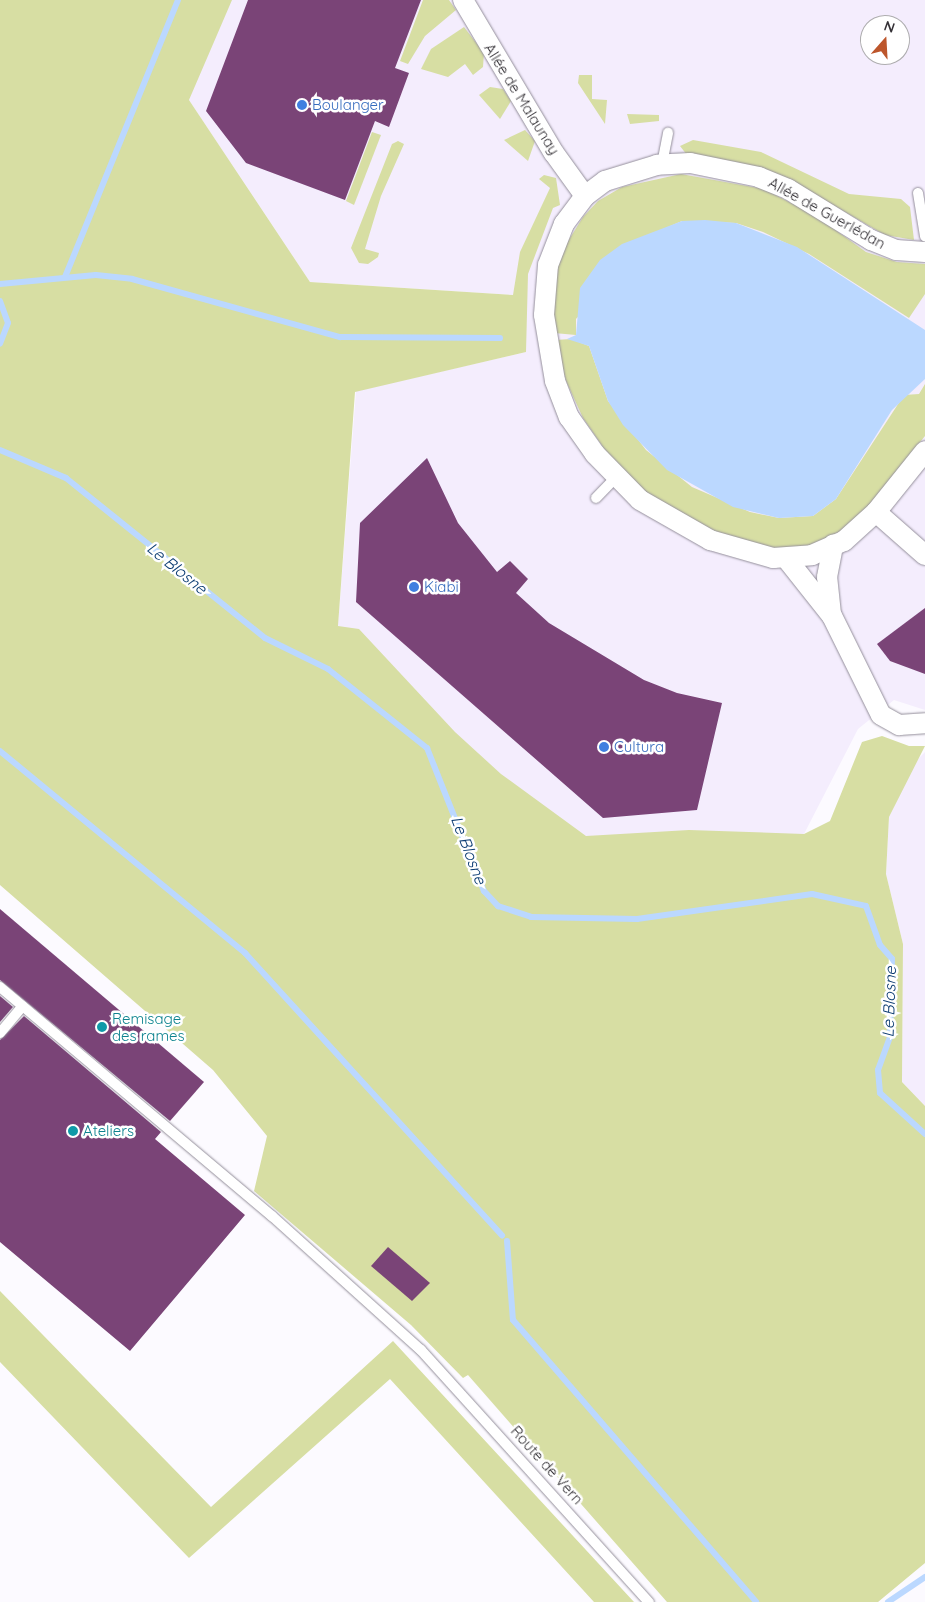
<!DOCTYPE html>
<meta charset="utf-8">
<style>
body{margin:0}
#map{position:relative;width:925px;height:1602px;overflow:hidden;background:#fcfaff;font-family:Quicksand,sans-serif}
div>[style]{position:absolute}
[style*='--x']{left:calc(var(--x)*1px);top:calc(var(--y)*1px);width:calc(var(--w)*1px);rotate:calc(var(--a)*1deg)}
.built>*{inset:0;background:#f4edfd}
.green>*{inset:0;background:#d7dea3}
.water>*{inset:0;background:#bbd8ff}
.stream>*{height:6px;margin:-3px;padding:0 3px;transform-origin:3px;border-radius:3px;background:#bbd8ff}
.building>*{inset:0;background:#7a4477}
.roads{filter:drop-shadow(0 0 1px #948f9b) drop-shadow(0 0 1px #948f9b)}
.service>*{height:10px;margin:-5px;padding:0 5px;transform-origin:5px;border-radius:5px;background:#fff}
.minor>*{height:20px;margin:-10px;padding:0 10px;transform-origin:10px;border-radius:10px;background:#fff}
.dots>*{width:14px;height:14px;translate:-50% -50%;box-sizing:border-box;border:2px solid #fff;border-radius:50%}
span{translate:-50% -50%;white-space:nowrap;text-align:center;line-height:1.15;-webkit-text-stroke:5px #fff;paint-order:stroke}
.street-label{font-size:15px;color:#343136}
.shop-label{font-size:15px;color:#366cbe}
.left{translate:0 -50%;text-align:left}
.culture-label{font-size:15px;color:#0d838f}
.water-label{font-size:16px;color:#093a71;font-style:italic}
.north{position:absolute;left:860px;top:15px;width:50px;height:50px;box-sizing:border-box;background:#fff;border:1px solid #aeadaf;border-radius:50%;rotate:19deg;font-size:14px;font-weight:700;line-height:20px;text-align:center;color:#343136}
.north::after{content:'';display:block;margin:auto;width:18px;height:22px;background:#bd562c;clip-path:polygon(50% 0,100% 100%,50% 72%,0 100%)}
</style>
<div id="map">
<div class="built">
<div style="clip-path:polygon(evenodd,227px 0,925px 0,925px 710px,894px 700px,858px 729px,804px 834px,574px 842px,338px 626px,356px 391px,526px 352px,513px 295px,310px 282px,189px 100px,227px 0,870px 25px,900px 25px,900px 55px,870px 55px,870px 25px)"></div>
<div style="clip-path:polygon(925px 752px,925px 1106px,902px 1082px,903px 944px,886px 874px,889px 817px,916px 761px)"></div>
</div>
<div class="green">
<div style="clip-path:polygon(0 0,232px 0,189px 100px,310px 282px,513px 295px,520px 252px,550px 188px,539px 179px,544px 175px,556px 178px,560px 205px,553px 208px,528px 274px,526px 352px,355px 392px,338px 626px,359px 629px,455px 732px,501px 774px,586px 836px,689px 830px,804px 834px,830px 821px,862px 742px,882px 736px,909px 746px,925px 746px,889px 817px,886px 874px,903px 944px,902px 1082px,925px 1106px,925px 1563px,878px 1602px,667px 1602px,468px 1375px,463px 1378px,411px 1325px,254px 1191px,267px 1136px,213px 1070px,0 885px)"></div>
<div style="clip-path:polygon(423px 0,449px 0,456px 10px,425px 36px,408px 64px,400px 61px)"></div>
<div style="clip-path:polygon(464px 27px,484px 53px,483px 67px,473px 75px,465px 64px,448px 77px,421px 69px,431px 49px)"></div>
<div style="clip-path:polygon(579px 75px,592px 75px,592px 99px,607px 100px,605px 124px,578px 83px)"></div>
<div style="clip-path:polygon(490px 87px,503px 89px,511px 101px,500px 119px,479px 95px)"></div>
<div style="clip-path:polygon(627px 114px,659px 115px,659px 121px,630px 124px)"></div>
<div style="clip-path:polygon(525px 130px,535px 141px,528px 161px,504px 140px)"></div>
<div style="clip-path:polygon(372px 132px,381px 135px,354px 205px,346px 201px)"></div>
<div style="clip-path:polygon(693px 140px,761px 152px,849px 194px,901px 199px,910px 207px,914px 240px,885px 235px,784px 177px,736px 162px,687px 155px,680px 146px)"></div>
<div style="clip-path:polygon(398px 141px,404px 144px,381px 196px,365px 249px,379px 253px,378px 257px,368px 264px,359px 263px,351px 248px,392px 144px)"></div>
<div style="clip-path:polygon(681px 174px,764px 189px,816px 216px,866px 252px,897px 262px,925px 264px,925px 294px,909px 318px,809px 254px,763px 232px,736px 223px,682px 221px,659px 231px,576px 319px,576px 335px,554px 333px,552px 298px,560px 254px,583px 217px,598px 201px,622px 187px)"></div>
<div style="clip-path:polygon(571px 339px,589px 346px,608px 401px,646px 450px,692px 487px,750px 512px,779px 518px,813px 516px,836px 499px,904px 395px,919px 394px,925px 384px,925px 436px,848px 531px,807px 549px,781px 550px,713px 533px,651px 497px,605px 450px,583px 418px,566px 381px,555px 340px)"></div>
<div style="clip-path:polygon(0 1291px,211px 1507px,393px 1341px,634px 1602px,594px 1602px,390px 1379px,189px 1558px,0 1362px)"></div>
</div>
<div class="water">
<div style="clip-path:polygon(705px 220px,736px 223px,797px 247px,925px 330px,925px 379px,892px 410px,836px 499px,813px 516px,779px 518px,733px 507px,667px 470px,623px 425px,608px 401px,589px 346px,567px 339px,576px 335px,580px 288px,600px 260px,622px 244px,682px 221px)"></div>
</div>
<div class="stream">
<div style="--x:65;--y:277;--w:299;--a:-67.8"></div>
<div style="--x:0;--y:284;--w:96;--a:-5.4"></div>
<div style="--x:96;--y:275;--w:36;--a:6"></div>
<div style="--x:132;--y:279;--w:216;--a:15.6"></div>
<div style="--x:340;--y:337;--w:160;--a:0.4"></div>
<div style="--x:0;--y:301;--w:23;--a:70"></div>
<div style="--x:8;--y:323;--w:22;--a:111"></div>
<div style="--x:0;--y:450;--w:72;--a:23"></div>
<div style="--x:66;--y:478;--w:255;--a:38.8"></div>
<div style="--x:265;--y:638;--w:70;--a:26.2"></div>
<div style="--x:328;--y:669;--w:127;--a:38.6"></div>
<div style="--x:427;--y:748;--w:154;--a:68.3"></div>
<div style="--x:484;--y:891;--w:21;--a:47"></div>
<div style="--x:498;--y:906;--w:35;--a:18"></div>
<div style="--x:531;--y:917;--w:106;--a:1.1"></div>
<div style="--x:637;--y:919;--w:177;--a:-8.1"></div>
<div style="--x:812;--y:894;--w:55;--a:12.5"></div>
<div style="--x:866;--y:906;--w:41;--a:70.3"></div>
<div style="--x:880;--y:945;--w:18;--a:49"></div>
<div style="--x:892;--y:959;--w:78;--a:91.5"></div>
<div style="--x:890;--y:1037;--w:35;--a:110"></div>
<div style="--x:878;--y:1070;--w:23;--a:85"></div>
<div style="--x:880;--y:1093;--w:61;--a:42.3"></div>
<div style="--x:0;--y:751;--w:318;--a:39.5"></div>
<div style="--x:245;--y:953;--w:382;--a:47.7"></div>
<div style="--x:507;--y:1241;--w:79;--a:85.7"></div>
<div style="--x:513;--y:1320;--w:372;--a:49.2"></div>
<div style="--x:888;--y:1602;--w:45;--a:-34"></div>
</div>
<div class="building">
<div style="clip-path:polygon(248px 0,421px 0,395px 68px,409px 73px,389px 127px,375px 121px,345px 200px,246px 163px,206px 111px)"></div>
<div style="clip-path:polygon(427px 458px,458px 523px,497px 572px,510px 561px,528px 579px,516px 593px,549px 623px,644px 680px,677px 693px,722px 703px,697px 810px,603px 818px,356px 602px,360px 523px)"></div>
<div style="clip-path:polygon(925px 608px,925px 674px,890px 661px,877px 644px)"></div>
<div style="clip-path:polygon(0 909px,204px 1082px,170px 1121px,0 980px)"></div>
<div style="clip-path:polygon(0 996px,13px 1007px,0 1022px)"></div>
<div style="clip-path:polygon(24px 1016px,161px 1132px,155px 1139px,245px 1215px,130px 1351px,0 1242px,0 1040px)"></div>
<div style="clip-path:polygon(388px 1247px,430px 1283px,412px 1301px,371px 1266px)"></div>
</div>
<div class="roads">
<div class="service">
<div style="--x:662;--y:164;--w:32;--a:-79"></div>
<div style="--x:918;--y:193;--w:44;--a:80.8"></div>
<div style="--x:596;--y:498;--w:28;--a:-46"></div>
<div style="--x:0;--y:987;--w:356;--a:40.1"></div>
<div style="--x:272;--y:1216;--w:200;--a:42"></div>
<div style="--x:421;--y:1350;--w:340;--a:47.9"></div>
<div style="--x:0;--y:1033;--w:35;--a:-50"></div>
</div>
<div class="minor">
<div style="--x:463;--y:0;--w:178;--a:59.3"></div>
<div style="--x:554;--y:153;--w:53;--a:54.2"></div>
<div style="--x:925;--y:252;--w:29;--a:-176"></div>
<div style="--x:896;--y:250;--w:27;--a:-158"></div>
<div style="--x:871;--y:240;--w:97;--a:-148.4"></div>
<div style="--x:788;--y:189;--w:31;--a:-158"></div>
<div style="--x:759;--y:177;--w:70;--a:-168.5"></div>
<div style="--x:690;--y:163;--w:33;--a:177"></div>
<div style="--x:657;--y:165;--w:54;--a:162.9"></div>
<div style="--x:605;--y:181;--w:25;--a:143"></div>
<div style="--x:585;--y:196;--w:35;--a:127"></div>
<div style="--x:564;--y:224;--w:44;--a:111.3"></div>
<div style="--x:548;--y:265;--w:50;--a:94.6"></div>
<div style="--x:544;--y:315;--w:67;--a:80.5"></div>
<div style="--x:555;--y:381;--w:39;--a:69"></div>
<div style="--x:569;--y:417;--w:45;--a:54.9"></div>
<div style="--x:595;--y:454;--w:64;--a:45.6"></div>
<div style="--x:640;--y:500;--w:81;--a:29.7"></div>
<div style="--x:710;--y:540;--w:66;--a:15.9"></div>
<div style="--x:773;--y:558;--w:39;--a:-4"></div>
<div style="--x:812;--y:555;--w:35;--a:-24"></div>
<div style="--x:844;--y:541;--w:43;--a:-42.2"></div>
<div style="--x:876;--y:512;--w:78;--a:-51.2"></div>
<div style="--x:876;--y:512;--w:65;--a:41.3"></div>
<div style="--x:786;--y:558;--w:74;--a:51.6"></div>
<div style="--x:832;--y:616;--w:110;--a:63.7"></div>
<div style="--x:881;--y:715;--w:21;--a:29"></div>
<div style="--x:899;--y:725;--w:26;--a:-4"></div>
<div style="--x:831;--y:614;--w:37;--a:-96"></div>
<div style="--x:827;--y:577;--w:33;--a:-79"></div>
</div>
</div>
<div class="dots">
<div style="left:302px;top:105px;background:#3f7fe0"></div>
<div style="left:414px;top:587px;background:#3f7fe0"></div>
<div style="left:604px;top:747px;background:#3f7fe0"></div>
<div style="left:102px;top:1027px;background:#0f9aa8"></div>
<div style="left:73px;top:1131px;background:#0f9aa8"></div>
</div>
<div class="street-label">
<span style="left:522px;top:99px;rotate:58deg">Allée de Malaunay</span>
<span style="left:827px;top:213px;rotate:29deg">Allée de Guerlédan</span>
<span style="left:547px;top:1465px;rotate:48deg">Route de Vern</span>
</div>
<div class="shop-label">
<span class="left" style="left:312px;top:105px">Boulanger</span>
<span class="left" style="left:424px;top:587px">Kiabi</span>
<span class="left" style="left:614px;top:747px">Cultura</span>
</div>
<div class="culture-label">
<span class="left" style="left:112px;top:1027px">Remisage<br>des rames</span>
<span class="left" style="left:83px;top:1131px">Ateliers</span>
</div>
<div class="water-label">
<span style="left:177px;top:568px;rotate:39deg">Le Blosne</span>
<span style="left:469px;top:850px;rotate:69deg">Le Blosne</span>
<span style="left:889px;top:1002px;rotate:-88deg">Le Blosne</span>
</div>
<div class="north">N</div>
</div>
